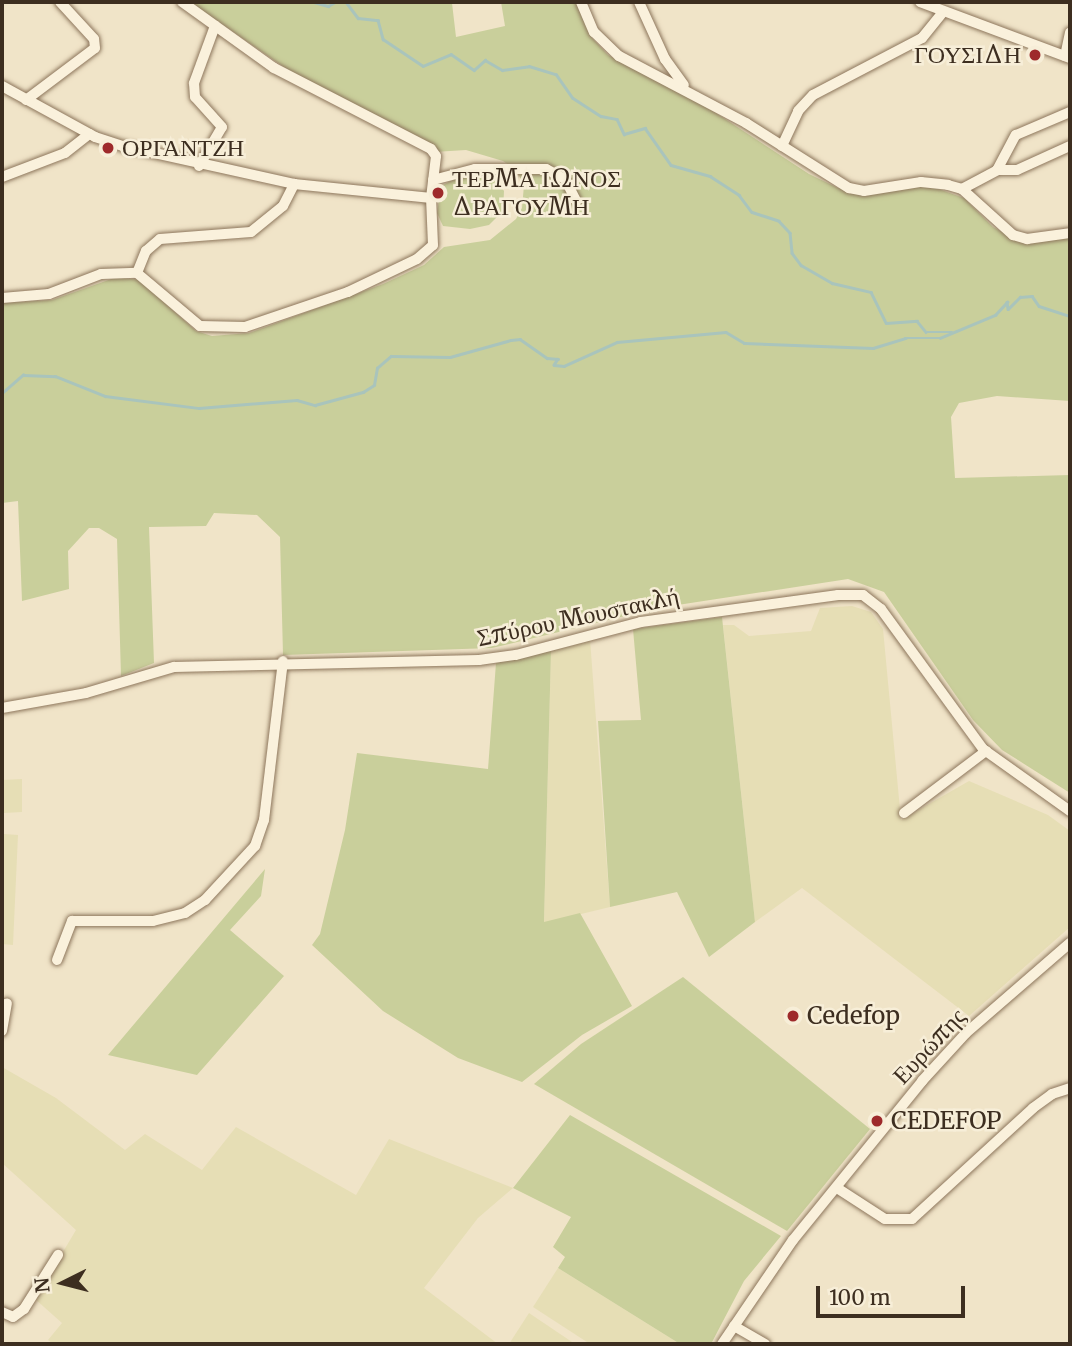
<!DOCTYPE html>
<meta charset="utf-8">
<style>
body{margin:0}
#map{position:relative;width:1072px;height:1346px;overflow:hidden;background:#f0e4c8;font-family:Merriweather,serif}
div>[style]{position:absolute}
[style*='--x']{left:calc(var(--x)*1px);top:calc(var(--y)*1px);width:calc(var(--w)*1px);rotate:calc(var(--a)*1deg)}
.farmland>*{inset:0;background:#e6deb5}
.green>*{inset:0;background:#c9cf9b}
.stream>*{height:2.5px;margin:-1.25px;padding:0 1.25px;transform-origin:1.25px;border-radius:1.25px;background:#a9c4bc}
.roads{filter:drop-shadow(0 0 2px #8d765c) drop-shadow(0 0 2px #8d765c)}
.minor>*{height:10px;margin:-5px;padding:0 5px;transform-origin:5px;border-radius:5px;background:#faf1dc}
.dots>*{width:19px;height:19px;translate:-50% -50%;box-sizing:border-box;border:4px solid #f7eed8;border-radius:50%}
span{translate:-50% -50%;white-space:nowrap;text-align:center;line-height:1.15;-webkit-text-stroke:5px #f7eed8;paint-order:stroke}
.poi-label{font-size:24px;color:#3d2e20}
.right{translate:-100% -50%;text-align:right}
.left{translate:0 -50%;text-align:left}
.street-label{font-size:24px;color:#3d2e20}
.frame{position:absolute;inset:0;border:4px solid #3d2e20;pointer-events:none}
.north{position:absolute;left:28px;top:1248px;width:70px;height:70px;-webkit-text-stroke:5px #f7eed8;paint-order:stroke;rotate:264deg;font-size:19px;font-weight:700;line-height:28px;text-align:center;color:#3d2e20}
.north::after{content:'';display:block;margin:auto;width:24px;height:32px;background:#3d2e20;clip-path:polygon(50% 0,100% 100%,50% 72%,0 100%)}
.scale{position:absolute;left:816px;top:1286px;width:149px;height:32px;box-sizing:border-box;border:4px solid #3d2e20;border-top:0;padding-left:9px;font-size:21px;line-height:24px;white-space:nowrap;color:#3d2e20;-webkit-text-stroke:5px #f7eed8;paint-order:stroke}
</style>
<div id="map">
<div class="farmland">
<div style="clip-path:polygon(852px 606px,871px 612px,883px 629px,901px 820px,969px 781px,1048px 815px,1070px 831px,1070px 927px,969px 1016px,802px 888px,755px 922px,723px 625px,734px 625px,749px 636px,811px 631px,820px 608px)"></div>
<div style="clip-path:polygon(590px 639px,610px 907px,544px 923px,551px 651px)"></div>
<div style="clip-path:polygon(22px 779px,22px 812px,4px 813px,4px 834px,18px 835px,13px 945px,2px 944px,2px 780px)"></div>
<div style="clip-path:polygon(2px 1067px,56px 1098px,125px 1150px,145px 1134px,202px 1170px,236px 1127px,356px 1195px,389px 1139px,513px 1188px,478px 1218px,424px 1288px,498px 1344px,53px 1344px,48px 1340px,62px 1323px,35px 1299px,76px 1230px,2px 1163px)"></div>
<div style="clip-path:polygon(558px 1268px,680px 1344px,590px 1344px,533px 1307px)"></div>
<div style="clip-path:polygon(529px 1313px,575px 1344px,509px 1344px)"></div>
</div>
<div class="green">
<div style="clip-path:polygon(190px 2px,452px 3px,456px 37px,505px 26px,501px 2px,577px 2px,592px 38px,608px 55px,693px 98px,809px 174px,838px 188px,927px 185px,964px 198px,993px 227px,1018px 240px,1070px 237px,1070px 401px,997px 396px,959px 403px,951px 417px,955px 478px,1070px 475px,1070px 793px,1002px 750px,973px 720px,884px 592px,848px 579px,658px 608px,492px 648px,283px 655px,280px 537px,257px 515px,214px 513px,206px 526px,149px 527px,154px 663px,121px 676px,117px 539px,99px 528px,89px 528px,68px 551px,69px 589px,22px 601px,18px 501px,2px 503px,2px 303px,52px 300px,117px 277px,139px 280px,196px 331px,212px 336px,249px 333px,383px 284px,424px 265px,444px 247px,490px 240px,516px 219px,522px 208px,524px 185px,516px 170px,503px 161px,466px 150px,434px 152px,304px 81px)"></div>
<div style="clip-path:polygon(476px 175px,494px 177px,504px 191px,503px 211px,489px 225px,470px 229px,443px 226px,437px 213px,441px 186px,458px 177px)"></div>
<div style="clip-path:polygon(722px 617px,755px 922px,709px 957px,677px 892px,610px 907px,598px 721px,641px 720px,633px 629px)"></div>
<div style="clip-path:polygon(551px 651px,544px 922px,580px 913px,632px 1006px,582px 1035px,522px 1082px,458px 1058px,383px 1011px,312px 945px,320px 934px,345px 830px,357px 753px,488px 769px,496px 663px)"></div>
<div style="clip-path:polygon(265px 869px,261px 896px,230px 930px,284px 976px,197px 1075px,108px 1055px)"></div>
<div style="clip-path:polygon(683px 977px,870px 1129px,787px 1231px,534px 1084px,581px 1044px)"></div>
<div style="clip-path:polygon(570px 1115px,781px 1236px,744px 1281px,711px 1344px,680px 1344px,558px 1268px,565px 1257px,553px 1247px,571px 1217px,513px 1188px)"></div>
</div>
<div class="stream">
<div style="--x:314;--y:2;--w:15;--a:16"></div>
<div style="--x:328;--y:6;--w:8;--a:-30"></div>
<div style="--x:346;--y:2;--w:20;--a:53"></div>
<div style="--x:358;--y:18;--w:20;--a:6"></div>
<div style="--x:378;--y:20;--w:20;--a:75"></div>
<div style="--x:383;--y:39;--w:48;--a:34"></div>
<div style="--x:423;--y:66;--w:30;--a:-23"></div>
<div style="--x:451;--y:54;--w:28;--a:35"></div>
<div style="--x:474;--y:70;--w:15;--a:-42"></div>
<div style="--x:485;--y:60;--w:20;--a:30"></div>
<div style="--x:502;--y:70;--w:27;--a:-8"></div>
<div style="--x:529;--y:66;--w:28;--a:17"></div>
<div style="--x:556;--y:74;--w:29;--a:55"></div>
<div style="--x:573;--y:98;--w:33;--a:33"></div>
<div style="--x:601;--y:116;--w:16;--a:11"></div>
<div style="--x:617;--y:119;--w:17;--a:65"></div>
<div style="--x:624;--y:134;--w:22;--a:-16"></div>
<div style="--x:645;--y:128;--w:45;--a:54.9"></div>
<div style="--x:671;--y:165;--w:41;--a:15.8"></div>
<div style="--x:710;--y:176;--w:35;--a:33"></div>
<div style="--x:739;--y:195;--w:21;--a:53"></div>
<div style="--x:752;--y:212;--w:28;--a:18"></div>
<div style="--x:779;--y:221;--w:16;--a:47"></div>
<div style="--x:790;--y:233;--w:20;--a:84"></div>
<div style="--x:792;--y:253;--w:15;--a:53"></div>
<div style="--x:801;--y:265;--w:36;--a:30"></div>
<div style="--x:832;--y:283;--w:40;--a:13"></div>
<div style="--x:871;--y:292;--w:34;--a:64"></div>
<div style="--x:886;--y:323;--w:31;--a:-4"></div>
<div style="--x:917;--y:321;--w:14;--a:51"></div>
<div style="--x:926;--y:332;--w:26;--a:0"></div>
<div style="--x:2;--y:393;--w:28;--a:-41"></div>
<div style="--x:23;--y:375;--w:32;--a:2"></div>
<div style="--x:55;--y:376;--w:54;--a:21.8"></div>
<div style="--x:105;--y:396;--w:95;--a:7.3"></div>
<div style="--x:199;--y:408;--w:98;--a:-4.7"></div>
<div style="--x:297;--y:400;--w:19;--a:16"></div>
<div style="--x:315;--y:405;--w:50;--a:-15.2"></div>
<div style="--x:363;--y:392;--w:13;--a:-32"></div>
<div style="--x:374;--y:385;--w:17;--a:-80"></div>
<div style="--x:377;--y:368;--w:18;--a:-41"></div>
<div style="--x:391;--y:356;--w:59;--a:1"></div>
<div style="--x:450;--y:357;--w:63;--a:-15.6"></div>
<div style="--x:511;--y:340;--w:9;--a:-6"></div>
<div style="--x:520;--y:339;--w:33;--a:35"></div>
<div style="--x:547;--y:358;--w:11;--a:5"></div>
<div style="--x:558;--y:359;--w:7;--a:124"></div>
<div style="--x:554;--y:365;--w:10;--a:6"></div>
<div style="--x:564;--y:366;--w:58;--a:-24.4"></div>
<div style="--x:617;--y:342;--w:109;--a:-5.2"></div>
<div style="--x:726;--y:332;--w:21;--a:31"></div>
<div style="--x:744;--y:343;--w:129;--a:2.2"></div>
<div style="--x:873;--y:348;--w:34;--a:-17"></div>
<div style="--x:905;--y:338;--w:35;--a:0"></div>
<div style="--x:940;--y:338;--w:60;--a:-22.7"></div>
<div style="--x:995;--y:315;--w:18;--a:-47"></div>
<div style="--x:1007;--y:302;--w:7;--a:82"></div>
<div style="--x:1008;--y:309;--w:17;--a:-45"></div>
<div style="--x:1020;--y:297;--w:12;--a:-5"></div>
<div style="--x:1032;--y:296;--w:12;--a:55"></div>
<div style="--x:1039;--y:306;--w:33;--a:18"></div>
</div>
<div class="roads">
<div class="minor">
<div style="--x:581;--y:2;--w:33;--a:67"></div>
<div style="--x:594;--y:32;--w:35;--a:44"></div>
<div style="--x:619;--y:56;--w:144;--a:27.8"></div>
<div style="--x:746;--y:123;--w:122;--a:32.3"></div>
<div style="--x:849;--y:188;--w:15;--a:11"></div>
<div style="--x:864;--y:191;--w:58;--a:-9"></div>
<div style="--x:921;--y:182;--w:27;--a:6"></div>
<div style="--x:948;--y:185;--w:15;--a:16"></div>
<div style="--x:962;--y:189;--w:69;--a:42"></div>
<div style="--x:1013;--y:235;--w:15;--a:16"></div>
<div style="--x:1027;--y:239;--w:43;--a:-7.9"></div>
<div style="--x:639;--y:2;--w:63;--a:65.5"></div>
<div style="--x:665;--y:59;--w:32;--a:54"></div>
<div style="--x:920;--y:2;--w:160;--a:20.5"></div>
<div style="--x:1065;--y:56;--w:24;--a:-78"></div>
<div style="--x:2;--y:86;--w:106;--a:28.7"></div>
<div style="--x:95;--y:137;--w:29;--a:18"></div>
<div style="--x:123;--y:146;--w:175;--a:12.5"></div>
<div style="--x:294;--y:184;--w:138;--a:5.8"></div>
<div style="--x:26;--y:100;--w:86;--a:-37"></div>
<div style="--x:95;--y:48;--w:9;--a:-96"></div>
<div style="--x:94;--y:39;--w:50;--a:-132.6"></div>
<div style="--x:782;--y:146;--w:38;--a:-65"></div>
<div style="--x:798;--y:111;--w:22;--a:-47"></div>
<div style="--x:813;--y:95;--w:123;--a:-27.6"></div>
<div style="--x:922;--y:38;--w:32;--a:-51"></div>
<div style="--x:199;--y:166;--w:45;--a:-59.5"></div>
<div style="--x:222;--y:127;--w:40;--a:-132"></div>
<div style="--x:195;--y:97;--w:14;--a:-94"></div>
<div style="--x:194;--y:83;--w:61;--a:-69.8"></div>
<div style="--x:997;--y:170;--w:20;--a:0"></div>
<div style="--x:1017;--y:170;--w:58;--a:-24.4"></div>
<div style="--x:2;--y:177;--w:67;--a:-20.9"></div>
<div style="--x:65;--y:153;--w:31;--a:-38"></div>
<div style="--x:433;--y:180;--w:43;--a:-14.7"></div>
<div style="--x:475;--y:169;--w:71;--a:0"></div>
<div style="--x:546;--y:169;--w:21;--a:28"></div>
<div style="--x:565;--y:179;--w:25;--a:63"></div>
<div style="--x:962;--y:189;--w:40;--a:-28"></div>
<div style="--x:997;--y:170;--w:40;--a:-62"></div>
<div style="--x:1016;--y:135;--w:59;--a:-23.1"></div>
<div style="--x:137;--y:273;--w:24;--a:-68"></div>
<div style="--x:146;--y:251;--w:18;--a:-41"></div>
<div style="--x:160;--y:239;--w:91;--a:-4.4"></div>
<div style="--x:251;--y:232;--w:41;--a:-39.1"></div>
<div style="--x:283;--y:206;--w:25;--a:-63"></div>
<div style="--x:2;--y:298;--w:47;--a:-4.9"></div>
<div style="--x:49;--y:294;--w:56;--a:-21"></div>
<div style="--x:101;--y:274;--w:36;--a:-2"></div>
<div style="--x:137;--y:273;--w:82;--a:40.1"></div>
<div style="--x:200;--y:326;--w:45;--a:1.3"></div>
<div style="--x:245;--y:327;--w:109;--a:-18.8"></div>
<div style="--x:348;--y:292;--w:76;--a:-25.6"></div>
<div style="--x:417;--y:259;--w:21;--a:-41"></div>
<div style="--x:433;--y:245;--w:47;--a:-92.4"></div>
<div style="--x:431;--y:198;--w:42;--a:-83.2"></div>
<div style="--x:436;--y:156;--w:9;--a:-126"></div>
<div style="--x:431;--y:149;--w:177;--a:-152.7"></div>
<div style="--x:274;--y:68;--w:113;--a:-144.3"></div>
<div style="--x:2;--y:708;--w:85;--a:-10.1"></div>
<div style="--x:86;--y:693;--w:92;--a:-16.5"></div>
<div style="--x:174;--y:667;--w:305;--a:-1.3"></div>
<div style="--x:479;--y:660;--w:37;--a:-8"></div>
<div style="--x:516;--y:655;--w:129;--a:-14.8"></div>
<div style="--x:641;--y:622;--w:199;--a:-7.8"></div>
<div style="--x:838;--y:595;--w:25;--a:0"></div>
<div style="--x:863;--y:595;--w:23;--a:38"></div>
<div style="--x:881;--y:609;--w:173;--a:53.9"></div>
<div style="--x:983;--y:749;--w:107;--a:35.5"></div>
<div style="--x:904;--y:813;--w:103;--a:-37.1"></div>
<div style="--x:57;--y:960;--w:42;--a:-69"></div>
<div style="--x:72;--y:921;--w:81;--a:0"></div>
<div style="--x:153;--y:921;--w:33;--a:-14"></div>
<div style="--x:185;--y:913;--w:24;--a:-33"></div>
<div style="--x:205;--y:900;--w:74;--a:-47.2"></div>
<div style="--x:255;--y:846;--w:28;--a:-71"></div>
<div style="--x:264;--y:820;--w:160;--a:-83.2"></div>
<div style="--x:2;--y:1031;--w:28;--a:-80"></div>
<div style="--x:837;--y:1188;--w:57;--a:32.9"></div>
<div style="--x:885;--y:1219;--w:27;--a:0"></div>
<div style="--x:912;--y:1219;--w:164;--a:-42.5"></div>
<div style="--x:1033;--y:1108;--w:24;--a:-36"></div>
<div style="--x:1052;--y:1094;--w:19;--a:-18"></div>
<div style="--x:2;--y:1312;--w:12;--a:24"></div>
<div style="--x:13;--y:1317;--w:14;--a:-36"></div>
<div style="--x:24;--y:1309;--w:64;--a:-57.8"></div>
<div style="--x:734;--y:1326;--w:36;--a:30"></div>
<div style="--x:722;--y:1344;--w:126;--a:-55.7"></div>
<div style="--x:793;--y:1240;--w:205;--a:-50.9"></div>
<div style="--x:922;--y:1081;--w:65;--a:-47.5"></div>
<div style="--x:966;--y:1033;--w:138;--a:-40.9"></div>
</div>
</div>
<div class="dots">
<div style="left:1035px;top:55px;background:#9e2a2b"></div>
<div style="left:108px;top:148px;background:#9e2a2b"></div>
<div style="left:438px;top:193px;background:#9e2a2b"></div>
<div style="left:793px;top:1016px;background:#9e2a2b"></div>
<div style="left:877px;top:1121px;background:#9e2a2b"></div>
</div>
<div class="poi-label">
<span class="right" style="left:1021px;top:55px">ΓΟΥΣΙΔΗ</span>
<span class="left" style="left:122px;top:148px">ΟΡΓΑΝΤΖΗ</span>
<span class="left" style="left:452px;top:193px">ΤΕΡΜΑ ΙΩΝΟΣ<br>ΔΡΑΓΟΥΜΗ</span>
<span class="left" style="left:807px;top:1016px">Cedefop</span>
<span class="left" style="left:891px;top:1121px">CEDEFOP</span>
</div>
<div class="street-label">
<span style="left:578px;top:617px;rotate:-12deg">Σπύρου Μουστακλή</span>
<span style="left:929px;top:1046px;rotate:-47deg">Ευρώπης</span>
</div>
<div class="frame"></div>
<div class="north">N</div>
<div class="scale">100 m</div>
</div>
